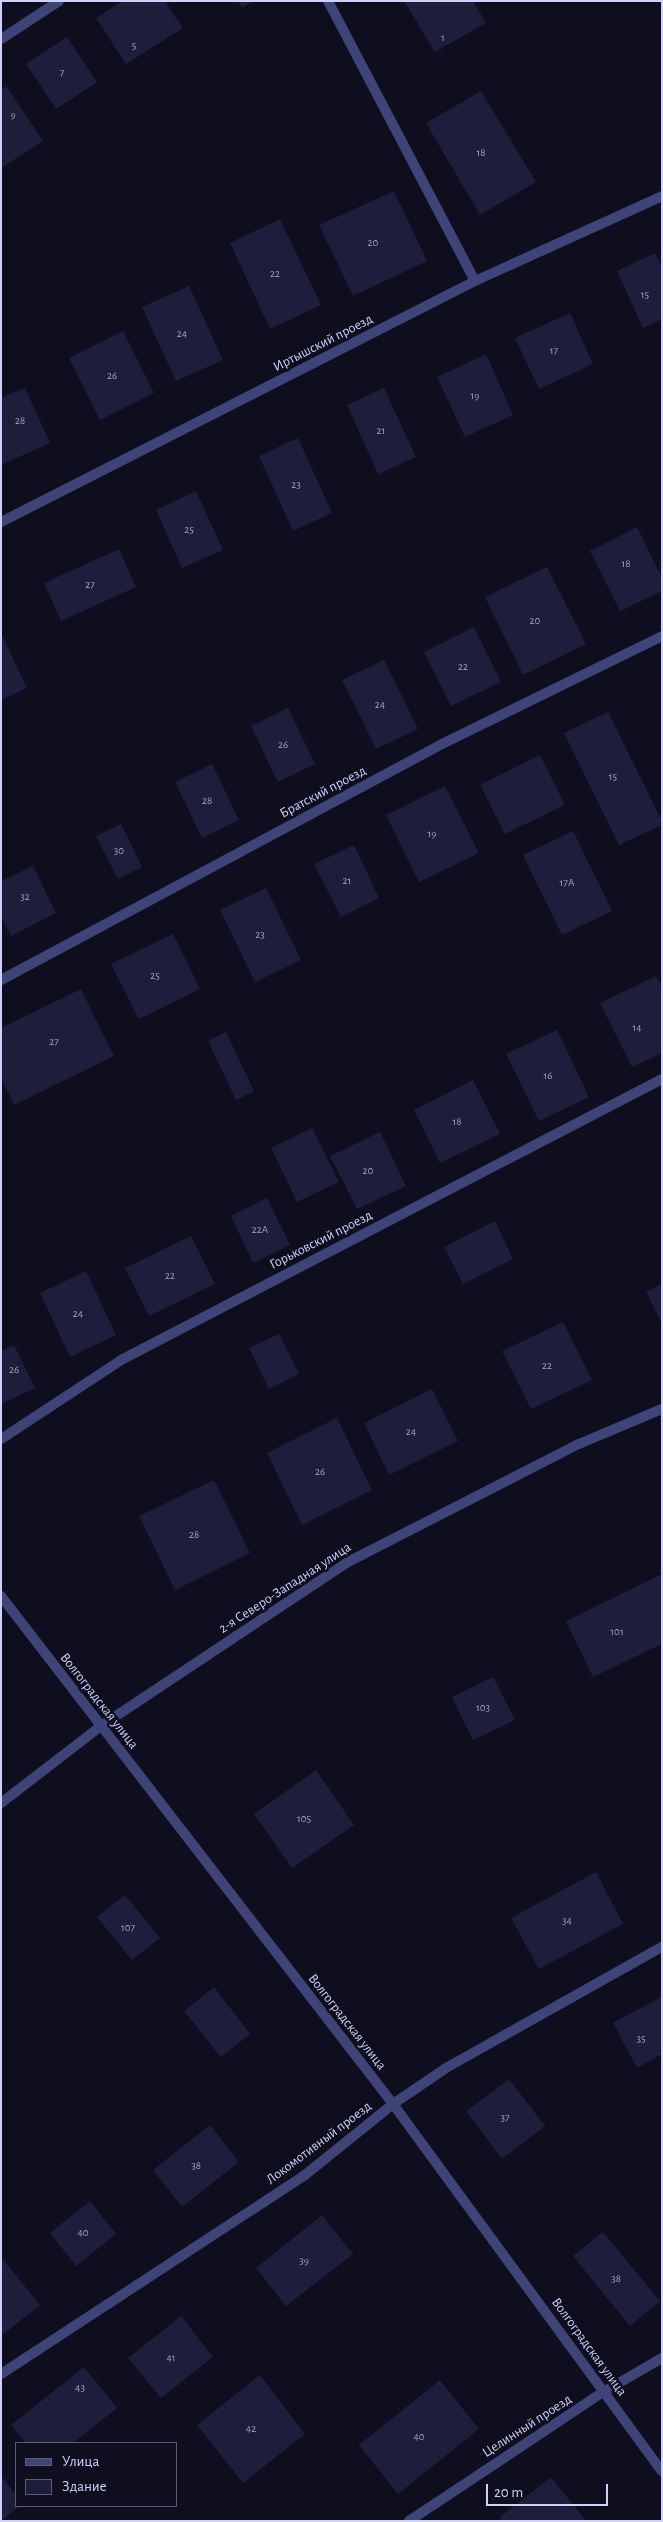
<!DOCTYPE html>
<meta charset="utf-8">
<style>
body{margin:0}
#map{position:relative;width:663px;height:2522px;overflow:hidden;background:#0f0e1e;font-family:"Alegreya Sans",sans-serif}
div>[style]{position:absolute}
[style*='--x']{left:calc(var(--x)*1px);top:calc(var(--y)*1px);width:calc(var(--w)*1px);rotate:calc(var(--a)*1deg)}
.building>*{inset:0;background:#1f1d3c}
.service>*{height:10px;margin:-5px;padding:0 5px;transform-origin:5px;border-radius:5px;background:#3e4478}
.minor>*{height:10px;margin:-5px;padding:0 5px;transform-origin:5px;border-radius:5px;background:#3e4478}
span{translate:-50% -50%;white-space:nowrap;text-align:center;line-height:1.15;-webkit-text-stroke:5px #0f0e1e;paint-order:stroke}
.number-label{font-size:11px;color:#a4a4ca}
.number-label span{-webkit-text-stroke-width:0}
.street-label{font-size:14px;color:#d0d1fa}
.frame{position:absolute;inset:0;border:2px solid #d0d1fa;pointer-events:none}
.legend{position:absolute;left:15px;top:2442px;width:162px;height:65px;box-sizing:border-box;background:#0f0e1e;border:1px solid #5c5c76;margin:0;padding:6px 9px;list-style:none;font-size:15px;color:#d0d1fa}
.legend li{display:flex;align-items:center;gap:10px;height:25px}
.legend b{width:25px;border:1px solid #5c5c76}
.scale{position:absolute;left:486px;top:2484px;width:122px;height:22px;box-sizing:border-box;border:2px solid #d0d1fa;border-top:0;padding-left:6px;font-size:15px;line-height:18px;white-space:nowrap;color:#d0d1fa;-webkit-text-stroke:4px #0f0e1e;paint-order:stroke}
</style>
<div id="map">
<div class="building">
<div style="clip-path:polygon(122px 1px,165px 1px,183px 28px,126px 64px,96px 18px)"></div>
<div style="clip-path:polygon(238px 1px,253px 1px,242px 8px)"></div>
<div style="clip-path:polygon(404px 1px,473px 1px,486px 23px,435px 52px)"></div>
<div style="clip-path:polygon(67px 37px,97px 82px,56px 109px,26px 64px)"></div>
<div style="clip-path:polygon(6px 86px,43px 141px,1px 168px,1px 90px)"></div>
<div style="clip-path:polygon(481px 91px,536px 182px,480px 215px,426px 123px)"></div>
<div style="clip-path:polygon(394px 191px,427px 261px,353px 296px,319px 225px)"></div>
<div style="clip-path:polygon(280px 219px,321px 305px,270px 329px,230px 243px)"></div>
<div style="clip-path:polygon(655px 253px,662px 267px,662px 319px,643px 328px,617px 271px)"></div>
<div style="clip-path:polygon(189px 286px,223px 360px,176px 381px,142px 307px)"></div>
<div style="clip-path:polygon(570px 313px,593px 364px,539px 389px,515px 338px)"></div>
<div style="clip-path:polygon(123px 331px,154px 393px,100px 420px,69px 358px)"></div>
<div style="clip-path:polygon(486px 354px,513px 415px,465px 437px,437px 377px)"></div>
<div style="clip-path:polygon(25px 388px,50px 443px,1px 465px,1px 398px)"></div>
<div style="clip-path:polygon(384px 388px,416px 457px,378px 474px,347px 405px)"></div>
<div style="clip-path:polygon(298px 438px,332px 513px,293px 531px,259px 456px)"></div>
<div style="clip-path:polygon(196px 491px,223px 550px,182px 568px,156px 510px)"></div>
<div style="clip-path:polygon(637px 527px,662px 578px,662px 591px,620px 611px,590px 551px)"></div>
<div style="clip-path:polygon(119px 549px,136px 587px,61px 621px,44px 583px)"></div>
<div style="clip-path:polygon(547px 567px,586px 644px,523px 675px,485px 597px)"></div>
<div style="clip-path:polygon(474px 627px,501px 682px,451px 706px,424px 652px)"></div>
<div style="clip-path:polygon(1px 633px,27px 688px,1px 700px)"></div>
<div style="clip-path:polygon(384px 660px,418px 729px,376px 749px,342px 680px)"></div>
<div style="clip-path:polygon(288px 708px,315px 764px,278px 782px,251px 726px)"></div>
<div style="clip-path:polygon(608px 712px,662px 821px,662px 825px,619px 845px,564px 733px)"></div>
<div style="clip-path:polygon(540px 755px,565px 805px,505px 834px,480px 785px)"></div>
<div style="clip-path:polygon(212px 764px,239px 820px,202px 838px,175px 782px)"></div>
<div style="clip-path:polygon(445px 786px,479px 853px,419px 882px,386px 815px)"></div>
<div style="clip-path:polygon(121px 824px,142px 867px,118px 879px,96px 836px)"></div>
<div style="clip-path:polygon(573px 831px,612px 911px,562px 935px,523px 855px)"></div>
<div style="clip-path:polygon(354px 845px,379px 898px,341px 917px,314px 864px)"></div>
<div style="clip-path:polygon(33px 866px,56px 913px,11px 936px,1px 917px,1px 881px)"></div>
<div style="clip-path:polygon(266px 888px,301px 960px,255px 982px,220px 910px)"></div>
<div style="clip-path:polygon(173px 934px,200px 989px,139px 1019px,111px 964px)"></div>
<div style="clip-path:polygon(656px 976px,662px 988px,662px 1053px,632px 1067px,600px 1003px)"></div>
<div style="clip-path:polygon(81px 989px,114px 1056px,14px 1105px,1px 1078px,1px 1028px)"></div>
<div style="clip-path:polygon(557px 1030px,589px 1097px,539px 1121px,506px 1054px)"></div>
<div style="clip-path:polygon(226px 1032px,254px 1091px,236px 1100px,208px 1041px)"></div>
<div style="clip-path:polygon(473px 1080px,500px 1134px,440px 1163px,414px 1110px)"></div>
<div style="clip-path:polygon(312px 1128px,339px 1182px,297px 1202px,271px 1148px)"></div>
<div style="clip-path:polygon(380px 1132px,406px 1186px,357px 1209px,330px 1156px)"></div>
<div style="clip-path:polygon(267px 1198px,290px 1245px,253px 1263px,231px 1216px)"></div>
<div style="clip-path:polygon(495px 1221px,513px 1259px,463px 1284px,444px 1247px)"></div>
<div style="clip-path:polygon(191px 1236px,215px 1284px,149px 1316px,125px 1268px)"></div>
<div style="clip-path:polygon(86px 1271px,116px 1335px,70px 1357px,40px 1293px)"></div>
<div style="clip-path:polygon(662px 1284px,662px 1323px,646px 1292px)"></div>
<div style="clip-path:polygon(563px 1322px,592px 1380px,531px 1409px,502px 1351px)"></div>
<div style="clip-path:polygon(279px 1334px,299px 1374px,269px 1389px,249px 1348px)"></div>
<div style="clip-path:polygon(14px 1345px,35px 1388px,1px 1404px,1px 1351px)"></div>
<div style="clip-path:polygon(432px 1389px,458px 1441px,389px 1475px,364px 1423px)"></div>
<div style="clip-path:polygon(337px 1418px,372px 1490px,302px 1525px,267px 1453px)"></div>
<div style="clip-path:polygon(214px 1480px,250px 1553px,175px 1590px,139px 1516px)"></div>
<div style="clip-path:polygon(662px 1574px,662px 1644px,593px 1677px,566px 1621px)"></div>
<div style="clip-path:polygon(493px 1677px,515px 1720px,473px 1740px,452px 1697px)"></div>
<div style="clip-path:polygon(316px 1770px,354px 1825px,292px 1868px,254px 1814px)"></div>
<div style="clip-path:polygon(596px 1872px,623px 1924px,539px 1969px,511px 1918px)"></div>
<div style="clip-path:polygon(125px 1895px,160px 1938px,132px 1960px,97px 1917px)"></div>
<div style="clip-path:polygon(214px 1987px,250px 2034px,221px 2057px,184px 2011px)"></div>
<div style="clip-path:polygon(661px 1997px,662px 2054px,637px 2068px,613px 2023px)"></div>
<div style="clip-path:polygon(509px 2079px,545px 2126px,502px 2159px,466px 2111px)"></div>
<div style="clip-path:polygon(210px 2125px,239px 2162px,182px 2207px,153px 2170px)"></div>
<div style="clip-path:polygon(90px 2201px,116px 2234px,76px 2266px,50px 2233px)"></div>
<div style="clip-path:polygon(322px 2215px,353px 2254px,286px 2306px,256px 2268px)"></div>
<div style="clip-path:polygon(603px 2232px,660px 2301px,630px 2326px,573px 2256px)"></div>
<div style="clip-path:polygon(1px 2257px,40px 2305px,1px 2336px)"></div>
<div style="clip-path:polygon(181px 2316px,213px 2357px,161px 2398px,128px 2358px)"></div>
<div style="clip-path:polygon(84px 2367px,117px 2408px,73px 2443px,26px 2443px,11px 2425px)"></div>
<div style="clip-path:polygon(260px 2375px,305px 2434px,243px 2483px,197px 2425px)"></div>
<div style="clip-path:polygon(440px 2380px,479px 2429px,398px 2494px,359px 2445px)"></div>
<div style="clip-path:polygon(1px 2476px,16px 2495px,16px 2506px,20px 2506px,1px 2521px)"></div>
<div style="clip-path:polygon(551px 2477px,586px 2521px,502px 2521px,500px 2517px)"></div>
</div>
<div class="service">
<div style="--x:328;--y:1;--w:316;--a:62.3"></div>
</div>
<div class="minor">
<div style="--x:1;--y:39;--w:69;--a:-33.2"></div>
<div style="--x:1;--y:522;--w:532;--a:-26.95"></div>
<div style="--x:475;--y:281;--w:205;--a:-24.4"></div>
<div style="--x:1;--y:980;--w:500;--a:-28.15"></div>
<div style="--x:442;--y:744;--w:245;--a:-26.1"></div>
<div style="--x:1;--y:1439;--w:146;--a:-33.3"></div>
<div style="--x:123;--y:1359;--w:607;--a:-27.45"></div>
<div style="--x:1;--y:1596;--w:642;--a:52.34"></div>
<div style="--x:393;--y:2104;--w:455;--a:53.8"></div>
<div style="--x:1;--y:1803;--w:126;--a:-37.6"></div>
<div style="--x:101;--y:1726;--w:294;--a:-33.6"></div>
<div style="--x:346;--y:1563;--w:262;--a:-27.1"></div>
<div style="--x:579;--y:1444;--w:90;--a:-22.9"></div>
<div style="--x:1;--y:2374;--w:363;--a:-33.2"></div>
<div style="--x:305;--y:2175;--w:113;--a:-38.9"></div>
<div style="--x:393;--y:2104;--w:64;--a:-34.2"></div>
<div style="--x:446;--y:2068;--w:248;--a:-29.3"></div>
<div style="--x:409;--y:2521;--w:235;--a:-33.6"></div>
<div style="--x:605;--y:2391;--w:66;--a:-30.1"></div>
</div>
<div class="number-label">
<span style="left:443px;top:38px">1</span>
<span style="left:134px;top:46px">5</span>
<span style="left:62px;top:73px">7</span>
<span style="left:13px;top:115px">9</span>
<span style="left:481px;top:153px">18</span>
<span style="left:373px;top:243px">20</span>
<span style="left:275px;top:274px">22</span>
<span style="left:645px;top:295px">15</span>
<span style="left:182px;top:334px">24</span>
<span style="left:554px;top:351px">17</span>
<span style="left:112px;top:376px">26</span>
<span style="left:475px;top:396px">19</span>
<span style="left:20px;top:421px">28</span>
<span style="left:381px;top:431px">21</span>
<span style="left:296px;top:485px">23</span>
<span style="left:189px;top:530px">25</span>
<span style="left:626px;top:564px">18</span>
<span style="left:90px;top:585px">27</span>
<span style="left:535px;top:621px">20</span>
<span style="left:463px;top:667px">22</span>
<span style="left:380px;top:705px">24</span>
<span style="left:283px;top:745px">26</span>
<span style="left:613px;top:777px">15</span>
<span style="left:207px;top:801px">28</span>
<span style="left:432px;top:834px">19</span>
<span style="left:119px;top:851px">30</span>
<span style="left:347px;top:881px">21</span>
<span style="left:567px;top:883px">17А</span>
<span style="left:25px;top:897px">32</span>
<span style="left:260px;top:935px">23</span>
<span style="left:155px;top:976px">25</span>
<span style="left:637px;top:1028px">14</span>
<span style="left:54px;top:1042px">27</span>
<span style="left:548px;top:1076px">16</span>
<span style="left:457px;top:1122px">18</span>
<span style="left:368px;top:1171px">20</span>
<span style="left:260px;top:1230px">22А</span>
<span style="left:170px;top:1276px">22</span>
<span style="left:78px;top:1314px">24</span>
<span style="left:547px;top:1366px">22</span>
<span style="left:14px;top:1370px">26</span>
<span style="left:411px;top:1432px">24</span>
<span style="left:320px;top:1472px">26</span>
<span style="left:194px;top:1535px">28</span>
<span style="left:617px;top:1632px">101</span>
<span style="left:483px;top:1708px">103</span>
<span style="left:304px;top:1819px">105</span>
<span style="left:567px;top:1921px">34</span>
<span style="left:128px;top:1928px">107</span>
<span style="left:641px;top:2039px">35</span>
<span style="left:505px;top:2118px">37</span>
<span style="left:196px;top:2166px">38</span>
<span style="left:83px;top:2233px">40</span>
<span style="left:304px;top:2261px">39</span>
<span style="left:616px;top:2279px">38</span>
<span style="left:171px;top:2358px">41</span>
<span style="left:80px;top:2388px">43</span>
<span style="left:251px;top:2429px">42</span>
<span style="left:419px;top:2437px">40</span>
</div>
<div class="street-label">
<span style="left:323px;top:343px;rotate:-27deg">Иртышский проезд</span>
<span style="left:323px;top:792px;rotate:-28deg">Братский проезд</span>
<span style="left:321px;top:1240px;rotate:-27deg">Горьковский проезд</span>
<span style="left:285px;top:1588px;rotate:-33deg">2-я Северо-Западная улица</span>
<span style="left:99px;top:1701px;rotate:52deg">Волгоградская улица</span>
<span style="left:347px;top:2022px;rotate:52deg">Волгоградская улица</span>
<span style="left:319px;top:2143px;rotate:-37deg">Локомотивный проезд</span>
<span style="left:589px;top:2347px;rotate:54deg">Волгоградская улица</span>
<span style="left:527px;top:2426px;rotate:-33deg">Целинный проезд</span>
</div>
<div class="frame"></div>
<ul class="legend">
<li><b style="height:6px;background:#3e4478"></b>Улица</li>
<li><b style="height:14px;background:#1f1d3c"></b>Здание</li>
</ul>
<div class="scale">20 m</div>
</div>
